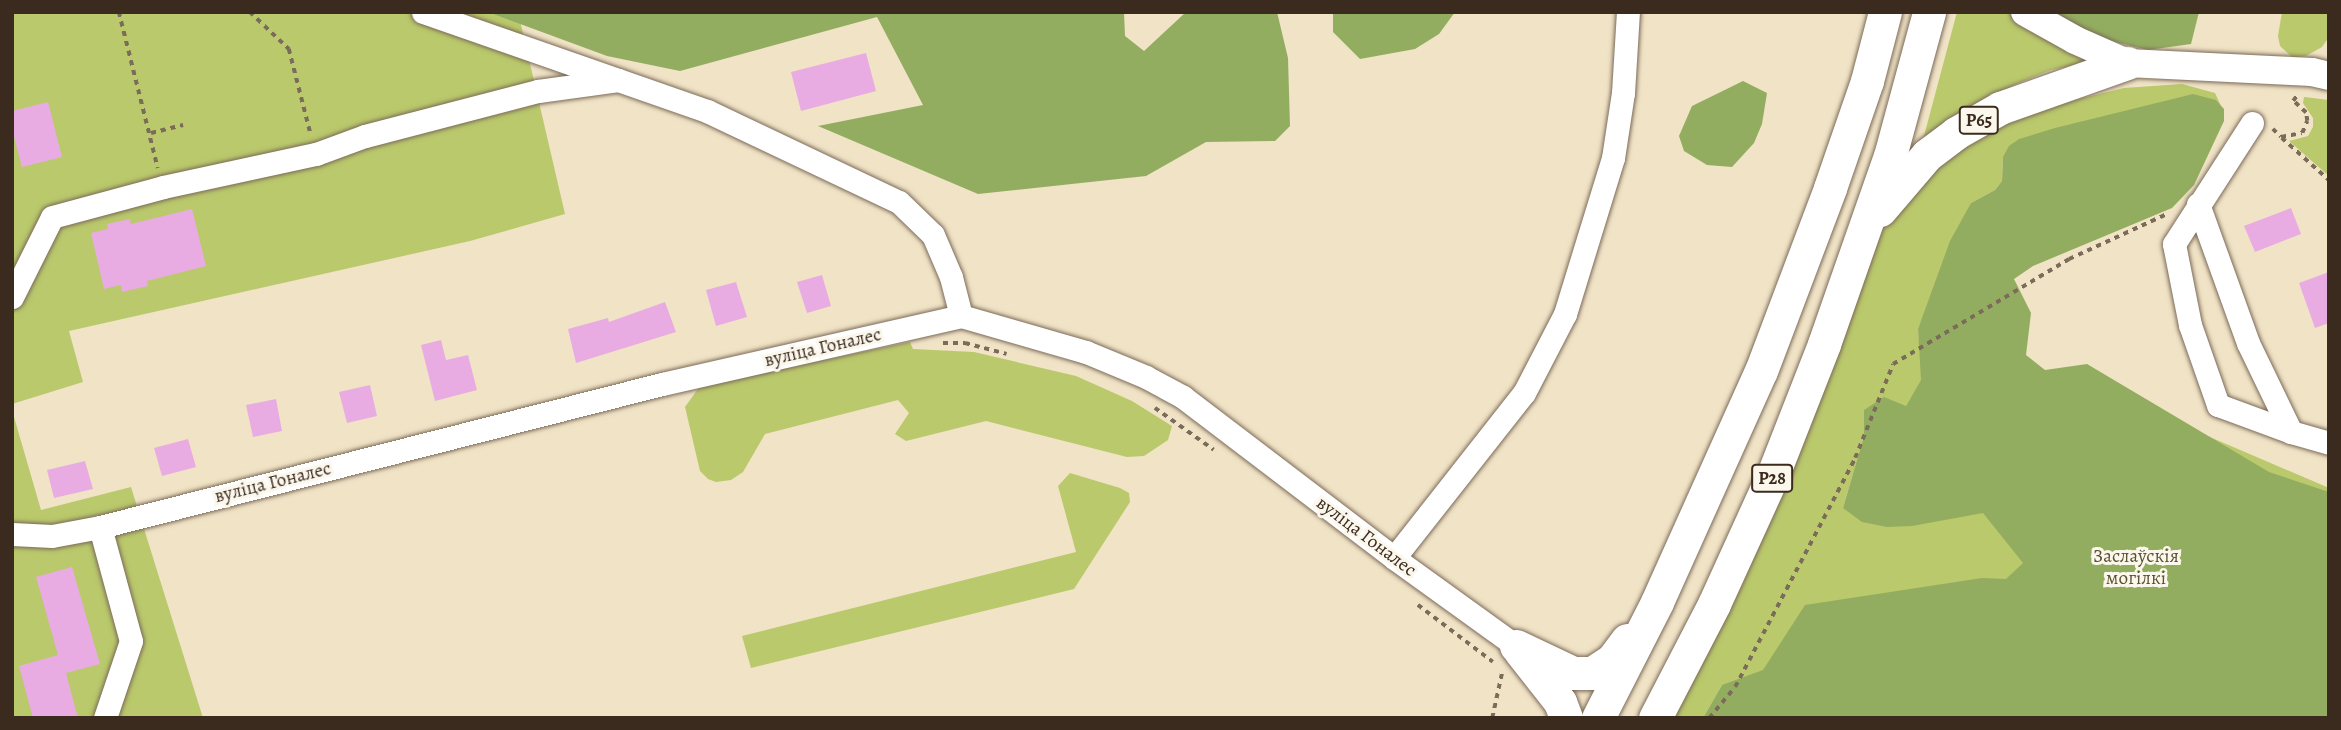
<!DOCTYPE html>
<meta charset="utf-8">
<style>
body{margin:0}
#map{position:relative;width:2341px;height:730px;overflow:hidden;background:#f1e3c6;font-family:Alegreya,serif}
div>[style]{position:absolute}
[style*='--x']{left:calc(var(--x)*1px);top:calc(var(--y)*1px);width:calc(var(--w)*1px);rotate:calc(var(--a)*1deg)}
.green>*{inset:0;background:#bac96c}
.forest>*{inset:0;background:#93ad60}
.building>*{inset:0;background:#e8ace3}
.path>*{height:3.5px;margin-top:-1.75px;transform-origin:0;background:repeating-linear-gradient(90deg,#7b6b59 0 5px,transparent 0 10px)}
.roads{filter:drop-shadow(0 0 2px #7b6b59) drop-shadow(0 0 2px #7b6b59)}
.minor>*{height:23px;margin:-11.5px;padding:0 11.5px;transform-origin:11.5px;border-radius:11.5px;background:#fff}
.major>*{height:28px;margin:-14px;padding:0 14px;transform-origin:14px;border-radius:14px;background:#fff}
.highway>*{height:33px;margin:-16.5px;padding:0 16.5px;transform-origin:16.5px;border-radius:16.5px;background:#fff}
span{translate:-50% -50%;white-space:nowrap;text-align:center;line-height:1.15;-webkit-text-stroke:6px #fbf7ec;paint-order:stroke}
.shield-label span{padding:2px 5px;background:#fbf7ec;border:2px solid;border-radius:5px;-webkit-text-stroke-width:0}
.shield-label{font-size:18px;color:#3b2a1e;font-weight:700}
.street-label{font-size:19px;color:#3b2a1e}
.park-label{font-size:19px;color:#5b5232}
.frame{position:absolute;inset:0;border:14px solid #3b2a1e;pointer-events:none}
</style>
<div id="map">
<div class="green">
<div style="clip-path:polygon(12px 12px,518px 12px,565px 214px,470px 241px,69px 331px,83px 382px,12px 404px)"></div>
<div style="clip-path:polygon(1957px 12px,2011px 12px,2018px 20px,2098px 60px,2051px 70px,2016px 84px,1973px 108px,1920px 151px)"></div>
<div style="clip-path:polygon(2282px 12px,2329px 12px,2329px 37px,2322px 47px,2306px 56px,2293px 58px,2280px 46px,2278px 36px)"></div>
<div style="clip-path:polygon(2182px 84px,2215px 93px,2221px 106px,2216px 100px,2003px 157px,2002px 181px,1995px 190px,1971px 203px,1918px 329px,1922px 380px,1906px 406px,1864px 410px,1864px 436px,1843px 508px,2091px 386px,2329px 488px,2329px 718px,1722px 685px,1703px 718px,1670px 718px,1740px 586px,1774px 514px,1888px 214px,1942px 153px,2025px 112px,2124px 88px)"></div>
<div style="clip-path:polygon(2304px 97px,2329px 100px,2329px 176px,2289px 141px,2308px 136px,2313px 127px,2313px 118px,2303px 103px)"></div>
<div style="clip-path:polygon(910px 342px,913px 349px,974px 352px,1076px 376px,1132px 401px,1172px 426px,1168px 440px,1144px 456px,1127px 457px,986px 421px,906px 441px,895px 434px,909px 413px,898px 400px,765px 434px,743px 472px,731px 480px,716px 482px,708px 479px,700px 471px,685px 407px,700px 386px)"></div>
<div style="clip-path:polygon(12px 410px,41px 510px,131px 487px,203px 718px,12px 718px)"></div>
<div style="clip-path:polygon(1070px 473px,1120px 488px,1129px 493px,1130px 502px,1074px 589px,751px 668px,742px 636px,1076px 552px,1058px 486px)"></div>
</div>
<div class="forest">
<div style="clip-path:polygon(488px 12px,1124px 12px,1125px 36px,1144px 51px,1186px 12px,1277px 12px,1288px 58px,1290px 126px,1275px 141px,1206px 142px,1146px 176px,978px 194px,818px 126px,923px 105px,877px 17px,680px 71px,607px 56px)"></div>
<div style="clip-path:polygon(1333px 12px,1455px 12px,1439px 34px,1415px 49px,1360px 59px,1333px 32px)"></div>
<div style="clip-path:polygon(2050px 12px,2199px 12px,2191px 44px,2148px 50px,2099px 38px)"></div>
<div style="clip-path:polygon(1743px 81px,1767px 93px,1762px 124px,1754px 143px,1732px 167px,1707px 165px,1684px 151px,1679px 136px,1692px 106px)"></div>
<div style="clip-path:polygon(2193px 94px,2216px 100px,2224px 109px,2224px 121px,2194px 185px,2172px 208px,2033px 266px,2014px 279px,2031px 313px,2026px 355px,2045px 370px,2087px 364px,2269px 472px,2329px 492px,2329px 718px,1703px 718px,1722px 685px,1763px 670px,1805px 605px,1982px 578px,2006px 579px,2023px 563px,1983px 513px,1912px 526px,1887px 527px,1862px 522px,1843px 508px,1864px 436px,1864px 410px,1884px 397px,1906px 406px,1921px 380px,1918px 329px,1950px 241px,1971px 203px,1995px 190px,2002px 181px,2003px 157px,2009px 146px,2019px 139px,2055px 128px)"></div>
</div>
<div class="building">
<div style="clip-path:polygon(866px 53px,876px 91px,801px 111px,791px 72px)"></div>
<div style="clip-path:polygon(48px 102px,62px 157px,22px 167px,12px 129px,12px 111px)"></div>
<div style="clip-path:polygon(2291px 208px,2301px 234px,2255px 252px,2244px 226px)"></div>
<div style="clip-path:polygon(192px 209px,206px 266px,147px 281px,148px 286px,122px 292px,121px 285px,104px 289px,91px 233px,108px 229px,107px 224px,130px 219px,131px 224px)"></div>
<div style="clip-path:polygon(2329px 272px,2329px 323px,2315px 328px,2299px 283px)"></div>
<div style="clip-path:polygon(822px 275px,831px 306px,807px 313px,797px 282px)"></div>
<div style="clip-path:polygon(736px 282px,747px 317px,716px 326px,706px 290px)"></div>
<div style="clip-path:polygon(665px 302px,676px 332px,576px 363px,568px 329px,608px 318px,609px 322px)"></div>
<div style="clip-path:polygon(441px 340px,446px 360px,468px 355px,477px 390px,435px 401px,421px 345px)"></div>
<div style="clip-path:polygon(370px 385px,377px 416px,347px 423px,339px 392px)"></div>
<div style="clip-path:polygon(276px 399px,282px 431px,253px 437px,246px 405px)"></div>
<div style="clip-path:polygon(188px 439px,196px 467px,162px 476px,154px 448px)"></div>
<div style="clip-path:polygon(85px 461px,93px 489px,54px 498px,47px 470px)"></div>
<div style="clip-path:polygon(72px 567px,100px 664px,66px 673px,78px 718px,33px 718px,19px 666px,58px 655px,36px 577px)"></div>
</div>
<div class="path">
<div style="--x:119;--y:12;--w:161;--a:76"></div>
<div style="--x:250;--y:12;--w:54;--a:43.5"></div>
<div style="--x:289;--y:49;--w:89;--a:75.7"></div>
<div style="--x:2273;--y:129;--w:11;--a:45"></div>
<div style="--x:2281;--y:137;--w:21;--a:-11"></div>
<div style="--x:2302;--y:133;--w:13;--a:-67"></div>
<div style="--x:2307;--y:121;--w:8;--a:-97"></div>
<div style="--x:2306;--y:113;--w:18;--a:-137"></div>
<div style="--x:2293;--y:101;--w:9;--a:-54"></div>
<div style="--x:151;--y:133;--w:33;--a:-14"></div>
<div style="--x:2282;--y:138;--w:63;--a:41.8"></div>
<div style="--x:943;--y:343;--w:22;--a:0"></div>
<div style="--x:965;--y:343;--w:43;--a:14.7"></div>
<div style="--x:1155;--y:408;--w:72;--a:35.4"></div>
<div style="--x:1418;--y:605;--w:94;--a:37.2"></div>
<div style="--x:1492;--y:718;--w:47;--a:-77.7"></div>
<div style="--x:1709;--y:718;--w:40;--a:-50"></div>
<div style="--x:1735;--y:687;--w:259;--a:-62.3"></div>
<div style="--x:1855;--y:458;--w:101;--a:-68"></div>
<div style="--x:1893;--y:364;--w:205;--a:-30.8"></div>
<div style="--x:2069;--y:259;--w:108;--a:-24.7"></div>
</div>
<div class="roads">
<div class="minor">
<div style="--x:423;--y:12;--w:301;--a:19.2"></div>
<div style="--x:707;--y:111;--w:212;--a:25.4"></div>
<div style="--x:899;--y:202;--w:47;--a:44.1"></div>
<div style="--x:933;--y:235;--w:46;--a:66.8"></div>
<div style="--x:951;--y:277;--w:40;--a:75.6"></div>
<div style="--x:2252;--y:123;--w:144;--a:122.8"></div>
<div style="--x:2174;--y:244;--w:83;--a:78.8"></div>
<div style="--x:2190;--y:325;--w:85;--a:70.7"></div>
<div style="--x:2218;--y:405;--w:78;--a:20.3"></div>
<div style="--x:2291;--y:432;--w:40;--a:16"></div>
<div style="--x:2198;--y:204;--w:148;--a:70.2"></div>
<div style="--x:2248;--y:343;--w:99;--a:64.2"></div>
<div style="--x:12;--y:297;--w:89;--a:-63.4"></div>
<div style="--x:52;--y:217;--w:115;--a:-15.1"></div>
<div style="--x:163;--y:187;--w:157;--a:-12.2"></div>
<div style="--x:316;--y:154;--w:52;--a:-20.2"></div>
<div style="--x:365;--y:136;--w:179;--a:-14.6"></div>
<div style="--x:538;--y:91;--w:81;--a:-7.8"></div>
<div style="--x:100;--y:527;--w:118;--a:74.8"></div>
<div style="--x:131;--y:641;--w:81;--a:108.7"></div>
<div style="--x:12;--y:534;--w:40;--a:2.9"></div>
<div style="--x:52;--y:536;--w:49;--a:-10.6"></div>
<div style="--x:100;--y:527;--w:580;--a:-14.28"></div>
<div style="--x:662;--y:384;--w:307;--a:-12.8"></div>
<div style="--x:961;--y:316;--w:130;--a:16.1"></div>
<div style="--x:1086;--y:352;--w:65;--a:22.6"></div>
<div style="--x:1146;--y:377;--w:42;--a:28.4"></div>
<div style="--x:1183;--y:397;--w:265;--a:37.3"></div>
<div style="--x:1394;--y:558;--w:150;--a:35.8"></div>
<div style="--x:1394;--y:558;--w:210;--a:-51.8"></div>
<div style="--x:1524;--y:393;--w:89;--a:-62.6"></div>
<div style="--x:1565;--y:314;--w:163;--a:-72.9"></div>
<div style="--x:1613;--y:158;--w:66;--a:-81.3"></div>
<div style="--x:1623;--y:93;--w:81;--a:-86.5"></div>
</div>
<div class="major">
<div style="--x:2025;--y:12;--w:57;--a:29.2"></div>
<div style="--x:2075;--y:40;--w:57;--a:23.9"></div>
<div style="--x:2127;--y:63;--w:185;--a:2.8"></div>
<div style="--x:2312;--y:72;--w:17;--a:13"></div>
</div>
<div class="highway">
<div style="--x:1880;--y:210;--w:72;--a:-49.5"></div>
<div style="--x:1927;--y:155;--w:36;--a:-37"></div>
<div style="--x:1956;--y:133;--w:51;--a:-29.6"></div>
<div style="--x:2000;--y:108;--w:135;--a:-19.5"></div>
<div style="--x:1516;--y:646;--w:63;--a:25.3"></div>
<div style="--x:1573;--y:673;--w:19;--a:0"></div>
<div style="--x:1592;--y:673;--w:24;--a:-33"></div>
<div style="--x:1612;--y:660;--w:25;--a:-53"></div>
<div style="--x:1520;--y:651;--w:65;--a:51.9"></div>
<div style="--x:1560;--y:702;--w:17;--a:69"></div>
<div style="--x:1598;--y:718;--w:130;--a:-63"></div>
<div style="--x:1657;--y:602;--w:253;--a:-65.8"></div>
<div style="--x:1761;--y:371;--w:196;--a:-69.3"></div>
<div style="--x:1830;--y:188;--w:113;--a:-70.9"></div>
<div style="--x:1867;--y:81;--w:71;--a:-75.4"></div>
<div style="--x:1655;--y:718;--w:128;--a:-62.6"></div>
<div style="--x:1714;--y:604;--w:140;--a:-65.5"></div>
<div style="--x:1772;--y:477;--w:143;--a:-68.6"></div>
<div style="--x:1824;--y:344;--w:199;--a:-70.7"></div>
<div style="--x:1890;--y:156;--w:149;--a:-74.8"></div>
</div>
</div>
<div class="shield-label">
<span style="left:1979px;top:120px">Р65</span>
<span style="left:1772px;top:478px">Р28</span>
</div>
<div class="street-label">
<span style="left:823px;top:348px;rotate:-13deg">вуліца Гоналес</span>
<span style="left:273px;top:483px;rotate:-14deg">вуліца Гоналес</span>
<span style="left:1366px;top:537px;rotate:37deg">вуліца Гоналес</span>
</div>
<div class="park-label">
<span style="left:2136px;top:568px">Заслаўскія<br>могілкі</span>
</div>
<div class="frame"></div>
</div>
